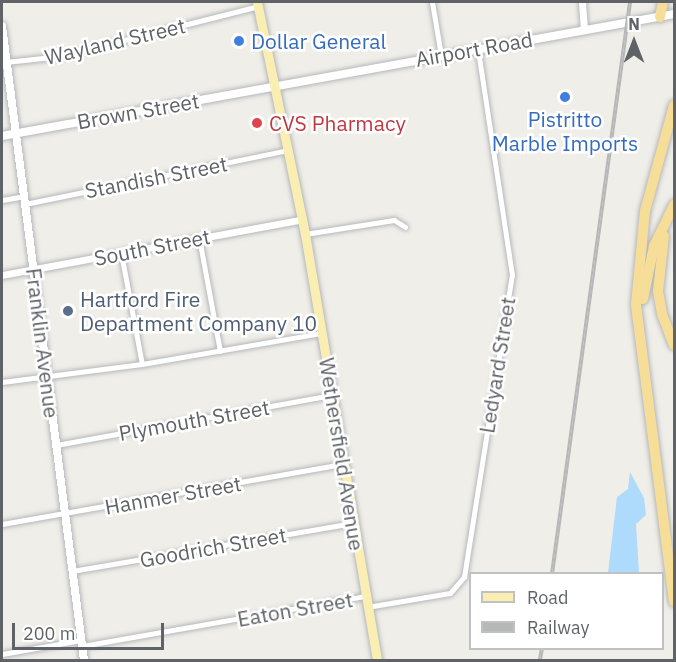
<!DOCTYPE html>
<style>
body{margin:0}
#map{position:relative;width:676px;height:662px;overflow:hidden;background:#f0eee8;font-family:"IBM Plex Sans",sans-serif}
div>[style]{position:absolute}
[style*='--x']{left:calc(var(--x)*1px);top:calc(var(--y)*1px);width:calc(var(--w)*1px);rotate:calc(var(--a)*1deg)}
.water>*{inset:0;background:#aedafb}
.roads{filter:drop-shadow(0 0 2px #b5b8bc) drop-shadow(0 0 2px #b5b8bc)}
.minor>*{height:5px;margin:-2.5px;padding:0 2.5px;transform-origin:2.5px;border-radius:2.5px;background:#fff}
.tertiary>*{height:7px;margin:-3.5px;padding:0 3.5px;transform-origin:3.5px;border-radius:3.5px;background:#fff}
.secondary>*{height:8px;margin:-4px;padding:0 4px;transform-origin:4px;border-radius:4px;background:#fff}
.primary>*{height:9px;margin:-4.5px;padding:0 4.5px;transform-origin:4.5px;border-radius:4.5px;background:#fbeeb3}
.motorway>*{height:10px;margin:-5px;padding:0 5px;transform-origin:5px;border-radius:5px;background:#f7de98}
.rail>*{height:4px;margin-top:-2px;transform-origin:0;background:repeating-linear-gradient(90deg,#fff 0 4.5px,#b6b7b7 0 9px);box-sizing:border-box;border-block:2px solid #b6b7b7}
.dots>*{width:16px;height:16px;translate:-50% -50%;box-sizing:border-box;border:3px solid #fff;border-radius:50%}
span{translate:-50% -50%;white-space:nowrap;text-align:center;line-height:1.15;-webkit-text-stroke:5px #fff;paint-order:stroke}
.street-label{font-size:21px;color:#5f6367}
.shop-label{font-size:21px;color:#366cbe}
.left{translate:0 -50%;text-align:left}
.health-label{font-size:21px;color:#be3a42}
.service-label{font-size:21px;color:#4e5e75}
.frame{position:absolute;inset:0;border:3px solid #5f6367;pointer-events:none}
.legend{position:absolute;left:469px;top:572px;width:195px;height:78px;box-sizing:border-box;background:#fff;border:2px solid #bfc1c2;margin:0;padding:8px 10px;list-style:none;font-size:18px;color:#5f6367}
.legend li{display:flex;align-items:center;gap:12px;height:30px}
.legend b{width:30px;border:2px solid #bfc1c2}
.north{position:absolute;left:604px;top:12px;width:60px;height:60px;-webkit-text-stroke:4px #fff;paint-order:stroke;rotate:0deg;font-size:16px;font-weight:700;line-height:24px;text-align:center;color:#5f6367}
.north::after{content:'';display:block;margin:auto;width:21px;height:27px;background:#5f6367;clip-path:polygon(50% 0,100% 100%,50% 72%,0 100%)}
.scale{position:absolute;left:12px;top:623px;width:152px;height:27px;box-sizing:border-box;border:3px solid #5f6367;border-top:0;padding-left:8px;font-size:18px;line-height:21px;white-space:nowrap;color:#5f6367;-webkit-text-stroke:4px #fff;paint-order:stroke}
</style>
<div id="map">
<div class="water">
<div style="clip-path:polygon(630px 472px,644px 498px,646px 515px,636px 524px,639px 573px,608px 573px,617px 497px,628px 489px)"></div>
</div>
<div class="roads">
<div class="minor">
<div style="--x:432;--y:2;--w:54;--a:80.4"></div>
<div style="--x:6;--y:62;--w:55;--a:-6.2"></div>
<div style="--x:61;--y:56;--w:203;--a:-14.2"></div>
<div style="--x:2;--y:200;--w:22;--a:-10"></div>
<div style="--x:25;--y:204;--w:268;--a:-11.6"></div>
<div style="--x:305;--y:234;--w:90;--a:-8.9"></div>
<div style="--x:394;--y:220;--w:13;--a:32"></div>
<div style="--x:199;--y:238;--w:115;--a:79.5"></div>
<div style="--x:121;--y:253;--w:113;--a:79.3"></div>
<div style="--x:2;--y:382;--w:141;--a:-7.3"></div>
<div style="--x:142;--y:364;--w:183;--a:-9.8"></div>
<div style="--x:56;--y:445;--w:280;--a:-10.3"></div>
<div style="--x:2;--y:524;--w:347;--a:-10"></div>
<div style="--x:72;--y:571;--w:285;--a:-9.7"></div>
<div style="--x:367;--y:607;--w:84;--a:-9.6"></div>
<div style="--x:450;--y:593;--w:21;--a:-49"></div>
<div style="--x:464;--y:577;--w:306;--a:-81"></div>
<div style="--x:512;--y:275;--w:229;--a:-98.6"></div>
<div style="--x:82;--y:646;--w:287;--a:-10"></div>
<div style="--x:2;--y:654;--w:80;--a:-10"></div>
</div>
<div class="tertiary">
<div style="--x:582;--y:2;--w:28;--a:86"></div>
<div style="--x:2;--y:275;--w:306;--a:-10.5"></div>
</div>
<div class="secondary">
<div style="--x:2;--y:26;--w:639;--a:82.63"></div>
<div style="--x:2;--y:136;--w:683;--a:-10.29"></div>
</div>
<div class="primary">
<div style="--x:257;--y:2;--w:237;--a:78.3"></div>
<div style="--x:305;--y:234;--w:432;--a:80.4"></div>
</div>
<div class="motorway">
<div style="--x:660;--y:17;--w:15;--a:-79"></div>
<div style="--x:674;--y:105;--w:110;--a:105.3"></div>
<div style="--x:645;--y:211;--w:94;--a:95.5"></div>
<div style="--x:636;--y:305;--w:299;--a:82.7"></div>
<div style="--x:664;--y:236;--w:55;--a:96.2"></div>
<div style="--x:658;--y:291;--w:23;--a:80"></div>
<div style="--x:662;--y:314;--w:33;--a:69"></div>
<div style="--x:643;--y:299;--w:54;--a:-78.3"></div>
<div style="--x:654;--y:246;--w:46;--a:-64"></div>
</div>
</div>
<div class="rail">
<div style="--x:552;--y:574;--w:577;--a:-82.23"></div>
<div style="--x:540;--y:660;--w:12;--a:-81"></div>
</div>
<div class="dots">
<div style="left:239px;top:41px;background:#3f7fe0"></div>
<div style="left:565px;top:97px;background:#3f7fe0"></div>
<div style="left:257px;top:123px;background:#e0444e"></div>
<div style="left:68px;top:311px;background:#5c6f8a"></div>
</div>
<div class="street-label">
<span style="left:115px;top:41px;rotate:-13deg">Wayland Street</span>
<span style="left:474px;top:49px;rotate:-10deg">Airport Road</span>
<span style="left:138px;top:111px;rotate:-10deg">Brown Street</span>
<span style="left:156px;top:177px;rotate:-11deg">Standish Street</span>
<span style="left:152px;top:247px;rotate:-11deg">South Street</span>
<span style="left:43px;top:343px;rotate:83deg">Franklin Avenue</span>
<span style="left:497px;top:365px;rotate:-81deg">Ledyard Street</span>
<span style="left:194px;top:420px;rotate:-10deg">Plymouth Street</span>
<span style="left:342px;top:454px;rotate:81deg">Wethersfield Avenue</span>
<span style="left:173px;top:495px;rotate:-10deg">Hanmer Street</span>
<span style="left:213px;top:547px;rotate:-10deg">Goodrich Street</span>
<span style="left:295px;top:609px;rotate:-10deg">Eaton Street</span>
</div>
<div class="shop-label">
<span class="left" style="left:251px;top:41px">Dollar General</span>
<span style="left:565px;top:131px">Pistritto<br>Marble Imports</span>
</div>
<div class="health-label">
<span class="left" style="left:269px;top:123px">CVS Pharmacy</span>
</div>
<div class="service-label">
<span class="left" style="left:80px;top:311px">Hartford Fire<br>Department Company 10</span>
</div>
<div class="frame"></div>
<ul class="legend">
<li><b style="height:8px;background:#fbeeb3"></b>Road</li>
<li><b style="height:8px;background:#b6b7b7"></b>Railway</li>
</ul>
<div class="north">N</div>
<div class="scale">200 m</div>
</div>
